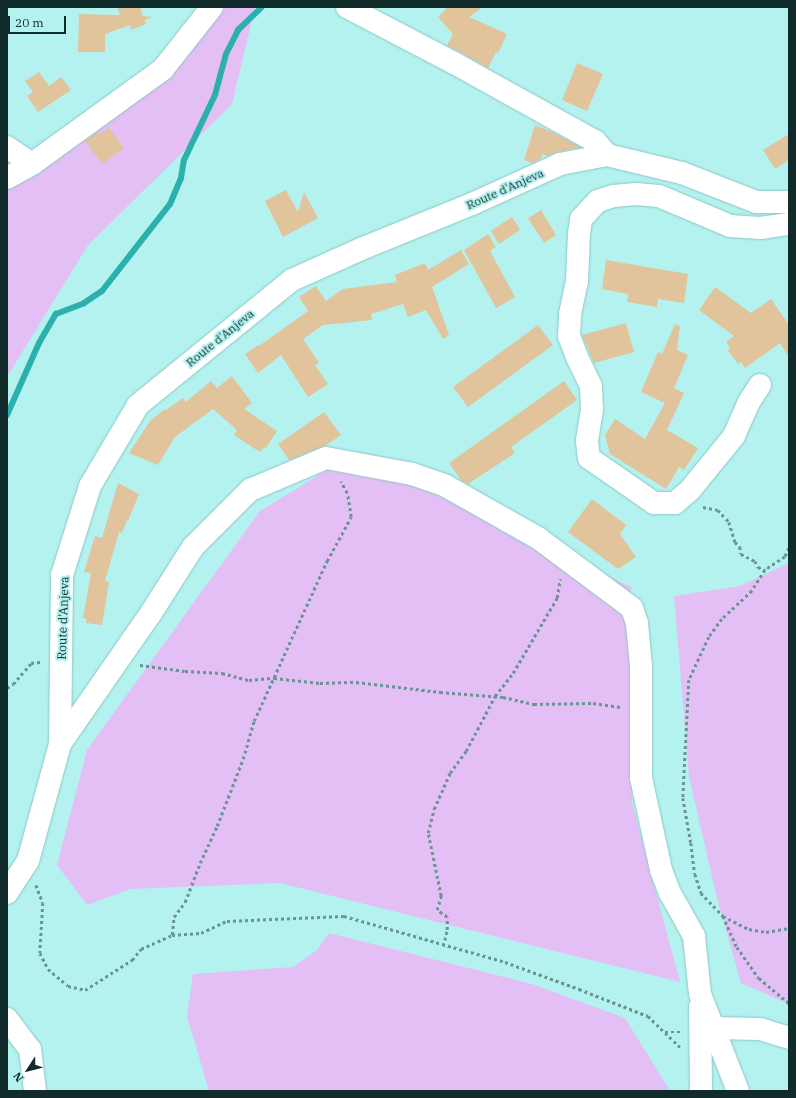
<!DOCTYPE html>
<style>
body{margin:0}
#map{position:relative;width:796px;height:1098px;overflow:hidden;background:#b4f2f0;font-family:"IBM Plex Serif",serif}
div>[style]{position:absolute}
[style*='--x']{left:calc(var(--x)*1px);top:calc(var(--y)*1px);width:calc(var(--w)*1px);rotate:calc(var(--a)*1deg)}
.green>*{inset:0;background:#e4bff6}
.stream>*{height:6px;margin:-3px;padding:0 3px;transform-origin:3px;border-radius:3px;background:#2bb0ae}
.building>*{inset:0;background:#e1c39c}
.path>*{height:2.5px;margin-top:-1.25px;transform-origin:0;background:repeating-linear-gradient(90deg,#689593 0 3px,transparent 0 6px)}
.roads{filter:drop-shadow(0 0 1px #8bc8c6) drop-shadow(0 0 1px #8bc8c6)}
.minor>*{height:22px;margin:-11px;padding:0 11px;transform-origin:11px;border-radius:11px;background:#fff}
span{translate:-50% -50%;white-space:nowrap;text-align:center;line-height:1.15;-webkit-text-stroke:4px #b4f2f0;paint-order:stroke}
.street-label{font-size:12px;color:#112b2a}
.frame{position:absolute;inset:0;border:8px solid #112b2a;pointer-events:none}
.north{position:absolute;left:8px;top:1050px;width:40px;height:40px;-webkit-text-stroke:3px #b4f2f0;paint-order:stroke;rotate:234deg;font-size:11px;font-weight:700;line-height:16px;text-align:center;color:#112b2a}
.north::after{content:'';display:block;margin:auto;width:14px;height:18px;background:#112b2a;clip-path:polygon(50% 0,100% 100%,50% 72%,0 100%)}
.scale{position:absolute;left:8px;top:16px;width:58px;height:18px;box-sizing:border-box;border:2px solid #112b2a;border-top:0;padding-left:5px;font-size:12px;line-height:14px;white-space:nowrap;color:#112b2a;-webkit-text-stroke:3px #b4f2f0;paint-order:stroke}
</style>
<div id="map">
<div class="green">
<div style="clip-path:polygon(225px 7px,255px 7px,232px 104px,88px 245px,7px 377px,7px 184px,179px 63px)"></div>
<div style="clip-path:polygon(330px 468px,404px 480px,631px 587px,632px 803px,680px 982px,280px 883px,131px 889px,87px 905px,57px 865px,87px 750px,260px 511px)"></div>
<div style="clip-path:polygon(789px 563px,789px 1004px,741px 983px,717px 898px,689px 777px,674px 596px,740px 586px)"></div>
<div style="clip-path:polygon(329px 933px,532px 984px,625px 1018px,670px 1091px,209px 1091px,187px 1016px,193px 974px,293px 967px,317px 950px)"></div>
</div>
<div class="stream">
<div style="--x:7;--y:415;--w:79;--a:-66"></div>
<div style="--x:39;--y:343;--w:34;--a:-60"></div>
<div style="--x:56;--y:314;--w:30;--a:-21"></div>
<div style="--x:84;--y:303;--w:22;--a:-34"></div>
<div style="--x:102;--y:291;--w:110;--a:-52"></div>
<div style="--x:170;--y:204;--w:28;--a:-67"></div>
<div style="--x:181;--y:178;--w:18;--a:-81"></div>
<div style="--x:184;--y:160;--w:72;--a:-64.5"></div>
<div style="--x:215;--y:95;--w:42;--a:-75"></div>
<div style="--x:226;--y:54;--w:27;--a:-63"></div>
<div style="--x:238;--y:30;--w:33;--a:-44"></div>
</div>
<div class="building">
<div style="clip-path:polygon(117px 7px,140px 7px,143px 16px,153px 17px,145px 20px,146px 24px,131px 30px,130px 25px,105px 34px,105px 52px,78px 52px,79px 14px,120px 15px)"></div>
<div style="clip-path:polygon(448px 7px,483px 7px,469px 17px,507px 34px,498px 53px,496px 52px,488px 68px,447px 45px,453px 34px,438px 17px)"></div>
<div style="clip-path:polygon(577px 63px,603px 74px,587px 111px,562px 100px)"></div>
<div style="clip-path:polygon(39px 72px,49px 86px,61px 77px,71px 90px,38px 112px,27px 96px,33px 92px,25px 81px)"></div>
<div style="clip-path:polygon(535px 125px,550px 131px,581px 147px,558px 152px,547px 156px,542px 154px,541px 159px,533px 163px,524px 160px)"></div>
<div style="clip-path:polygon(109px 128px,124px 148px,102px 164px,85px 141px,97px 132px,99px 135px)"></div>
<div style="clip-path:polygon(789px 134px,789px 160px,775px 169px,763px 150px)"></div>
<div style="clip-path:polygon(286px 190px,298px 212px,304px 192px,318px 218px,283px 237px,265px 201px)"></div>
<div style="clip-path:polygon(541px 210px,556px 235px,544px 243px,528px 218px)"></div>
<div style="clip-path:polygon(512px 217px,520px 230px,499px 244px,491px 231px)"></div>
<div style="clip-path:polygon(488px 234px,496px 247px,490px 251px,515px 297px,496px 308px,464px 250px)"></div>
<div style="clip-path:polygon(461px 250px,469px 264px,432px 287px,449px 335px,443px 339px,426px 310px,408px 317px,403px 304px,371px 314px,372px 320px,323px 325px,303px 339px,319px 363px,315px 365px,328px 384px,308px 397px,281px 355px,258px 373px,245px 354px,258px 345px,259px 346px,308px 311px,299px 297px,316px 286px,326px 301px,343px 289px,397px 282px,395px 275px,425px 263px,428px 270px)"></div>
<div style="clip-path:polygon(606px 260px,688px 274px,684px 303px,658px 299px,657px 307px,627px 302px,628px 294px,602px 289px)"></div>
<div style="clip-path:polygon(715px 287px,751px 313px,771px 299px,789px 325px,789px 357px,780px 343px,745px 368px,741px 362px,738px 364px,728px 350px,730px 348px,726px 342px,734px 336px,699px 310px)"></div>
<div style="clip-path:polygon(626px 323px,634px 352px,594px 363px,582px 335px)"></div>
<div style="clip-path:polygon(675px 324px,680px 326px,677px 350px,688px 355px,674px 388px,684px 393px,667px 430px,698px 448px,684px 470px,679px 467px,666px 489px,610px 454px,605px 435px,615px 419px,645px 439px,665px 403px,641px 392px,658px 352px,662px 354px)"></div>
<div style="clip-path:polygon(538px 325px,553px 345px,468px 407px,453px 387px)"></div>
<div style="clip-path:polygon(232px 376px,252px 403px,244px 409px,277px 431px,266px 448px,264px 447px,260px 452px,234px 435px,237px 430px,213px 409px,175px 437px,158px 465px,129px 453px,150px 421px,165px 409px,166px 410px,183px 398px,186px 402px,211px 381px,217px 388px)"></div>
<div style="clip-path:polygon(564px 381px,577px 400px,511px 447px,515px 453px,468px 484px,461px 480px,449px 463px)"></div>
<div style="clip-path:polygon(324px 412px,341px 435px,325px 446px,289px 460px,278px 444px)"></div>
<div style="clip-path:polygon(118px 483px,139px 494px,128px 521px,127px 520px,122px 533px,119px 532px,105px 581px,109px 582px,102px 625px,86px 623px,87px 619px,83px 618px,91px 573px,84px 572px,95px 536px,102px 538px)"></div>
<div style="clip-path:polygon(592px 499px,626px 525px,620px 534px,636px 557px,618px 569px,568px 532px)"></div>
</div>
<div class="path">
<div style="--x:703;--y:507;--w:15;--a:11"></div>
<div style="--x:718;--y:510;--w:16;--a:47"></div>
<div style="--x:729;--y:522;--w:21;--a:73"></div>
<div style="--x:735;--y:542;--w:7;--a:45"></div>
<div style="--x:740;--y:547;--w:7;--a:82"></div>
<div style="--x:741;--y:554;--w:16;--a:27"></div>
<div style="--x:755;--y:561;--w:7;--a:63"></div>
<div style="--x:758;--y:567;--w:8;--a:23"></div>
<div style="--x:789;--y:548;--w:10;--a:114"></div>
<div style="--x:785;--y:557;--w:24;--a:147"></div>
<div style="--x:765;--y:570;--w:25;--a:122"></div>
<div style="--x:752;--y:591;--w:41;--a:137"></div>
<div style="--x:722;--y:619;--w:22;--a:126"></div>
<div style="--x:709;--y:637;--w:47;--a:114.9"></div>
<div style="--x:689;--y:680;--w:118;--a:92.9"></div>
<div style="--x:683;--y:798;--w:46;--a:79.9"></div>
<div style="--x:691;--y:843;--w:31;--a:83"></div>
<div style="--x:695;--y:874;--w:20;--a:72"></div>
<div style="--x:701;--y:893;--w:32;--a:46"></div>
<div style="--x:723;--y:916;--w:34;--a:66"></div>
<div style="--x:737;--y:947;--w:38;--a:55"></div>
<div style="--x:759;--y:978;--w:39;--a:40"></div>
<div style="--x:140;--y:665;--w:45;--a:7.6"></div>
<div style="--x:185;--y:671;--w:37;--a:3"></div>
<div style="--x:222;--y:673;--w:28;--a:15"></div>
<div style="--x:249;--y:680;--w:25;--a:-5"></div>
<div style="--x:274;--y:678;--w:46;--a:6.2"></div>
<div style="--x:320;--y:683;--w:36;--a:-2"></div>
<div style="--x:356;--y:682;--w:85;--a:6.8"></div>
<div style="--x:440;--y:692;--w:63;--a:4.5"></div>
<div style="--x:503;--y:697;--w:32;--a:13"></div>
<div style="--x:534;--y:704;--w:59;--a:-1"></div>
<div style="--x:593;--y:703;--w:28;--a:8"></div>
<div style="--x:7;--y:688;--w:7;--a:-34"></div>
<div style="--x:13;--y:684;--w:28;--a:-49"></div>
<div style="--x:31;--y:663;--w:9;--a:-6"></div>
<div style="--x:36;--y:885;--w:19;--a:69"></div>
<div style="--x:43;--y:903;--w:50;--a:93.4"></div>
<div style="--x:40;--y:953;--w:18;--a:63"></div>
<div style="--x:48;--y:969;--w:26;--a:40"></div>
<div style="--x:68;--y:986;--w:17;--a:13"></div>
<div style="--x:85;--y:990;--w:56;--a:-32.6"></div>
<div style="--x:132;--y:960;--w:14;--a:-51"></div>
<div style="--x:141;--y:949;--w:34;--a:-24"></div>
<div style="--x:172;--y:935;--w:29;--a:-4"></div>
<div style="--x:201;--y:933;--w:29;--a:-25"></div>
<div style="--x:227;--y:921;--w:117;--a:-2.4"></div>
<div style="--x:344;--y:916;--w:167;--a:15.9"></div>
<div style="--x:505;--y:962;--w:79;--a:20"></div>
<div style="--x:579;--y:989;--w:74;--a:21.4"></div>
<div style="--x:648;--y:1016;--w:45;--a:44.1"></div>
<div style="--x:723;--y:916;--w:29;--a:27"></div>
<div style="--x:749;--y:929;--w:17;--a:10"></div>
<div style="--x:766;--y:932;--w:23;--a:-10"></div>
<div style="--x:172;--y:935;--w:18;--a:-84"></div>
<div style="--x:174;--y:917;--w:19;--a:-54"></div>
<div style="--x:185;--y:902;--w:42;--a:-69"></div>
<div style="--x:200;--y:863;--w:41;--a:-65.3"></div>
<div style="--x:217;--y:826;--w:72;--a:-68.8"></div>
<div style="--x:243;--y:759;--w:40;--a:-74"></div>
<div style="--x:254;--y:721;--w:176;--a:-65.5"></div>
<div style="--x:327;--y:561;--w:50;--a:-61.4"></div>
<div style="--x:351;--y:517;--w:24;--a:-99"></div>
<div style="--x:347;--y:493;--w:13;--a:-119"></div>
<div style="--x:443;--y:946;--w:16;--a:-76"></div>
<div style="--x:447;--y:930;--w:13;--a:-90"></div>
<div style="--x:447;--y:917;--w:12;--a:-145"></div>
<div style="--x:437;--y:910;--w:15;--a:-74"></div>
<div style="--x:441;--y:896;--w:64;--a:-101.7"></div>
<div style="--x:428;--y:833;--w:25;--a:-76"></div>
<div style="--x:434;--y:809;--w:39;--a:-66"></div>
<div style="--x:450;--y:773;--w:27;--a:-54"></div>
<div style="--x:466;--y:751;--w:62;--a:-62.2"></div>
<div style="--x:495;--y:696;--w:29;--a:-52"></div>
<div style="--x:513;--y:673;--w:87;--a:-59.6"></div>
<div style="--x:557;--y:598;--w:19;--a:-81"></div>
<div style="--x:665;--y:1032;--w:15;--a:0"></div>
</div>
<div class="roads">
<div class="minor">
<div style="--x:347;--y:7;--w:121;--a:27.6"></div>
<div style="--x:454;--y:63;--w:161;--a:29"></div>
<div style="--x:595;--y:141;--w:18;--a:49"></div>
<div style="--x:7;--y:147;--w:30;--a:34"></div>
<div style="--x:7;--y:178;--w:29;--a:-29"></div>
<div style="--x:32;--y:164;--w:162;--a:-35.9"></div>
<div style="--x:163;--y:69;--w:79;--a:-51.7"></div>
<div style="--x:760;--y:385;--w:20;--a:123"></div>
<div style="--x:749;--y:402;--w:37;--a:114"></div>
<div style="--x:734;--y:436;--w:70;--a:129.2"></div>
<div style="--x:690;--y:490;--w:20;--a:139"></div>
<div style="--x:675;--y:503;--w:21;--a:180"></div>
<div style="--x:654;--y:503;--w:79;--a:-145.3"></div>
<div style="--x:589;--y:458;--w:17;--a:-97"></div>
<div style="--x:587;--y:441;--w:33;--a:-81"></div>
<div style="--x:592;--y:408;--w:22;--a:-93"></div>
<div style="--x:591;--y:386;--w:32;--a:-116"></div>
<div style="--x:577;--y:357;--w:22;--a:-111"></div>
<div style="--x:569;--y:336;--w:22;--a:-87"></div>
<div style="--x:570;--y:314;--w:34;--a:-78"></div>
<div style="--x:577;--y:281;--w:47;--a:-87.6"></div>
<div style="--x:579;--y:234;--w:15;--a:-82"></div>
<div style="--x:581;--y:219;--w:25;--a:-47"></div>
<div style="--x:598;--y:201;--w:16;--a:-18"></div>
<div style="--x:613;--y:196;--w:23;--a:-5"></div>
<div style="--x:636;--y:194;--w:23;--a:5"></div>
<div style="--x:659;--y:196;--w:77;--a:22.9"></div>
<div style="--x:730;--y:226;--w:30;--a:4"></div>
<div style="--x:760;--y:228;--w:29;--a:-8"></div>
<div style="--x:60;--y:744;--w:160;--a:-55.2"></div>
<div style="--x:151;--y:613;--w:78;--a:-57.5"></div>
<div style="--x:193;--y:547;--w:81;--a:-45"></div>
<div style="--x:250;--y:490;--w:82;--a:-22.8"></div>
<div style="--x:326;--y:458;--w:87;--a:10.5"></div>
<div style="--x:412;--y:474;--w:36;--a:19"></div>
<div style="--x:446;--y:486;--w:106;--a:29.5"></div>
<div style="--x:538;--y:538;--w:117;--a:36.7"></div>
<div style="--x:632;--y:608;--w:16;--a:72"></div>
<div style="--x:637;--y:623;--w:43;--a:84.7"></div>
<div style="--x:641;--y:666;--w:112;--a:90"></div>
<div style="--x:641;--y:778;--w:94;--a:77.7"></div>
<div style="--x:661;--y:870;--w:25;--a:69"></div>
<div style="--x:670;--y:893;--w:49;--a:60.8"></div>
<div style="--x:694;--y:936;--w:58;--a:84.1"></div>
<div style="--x:700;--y:994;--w:104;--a:68.6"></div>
<div style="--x:7;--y:893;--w:38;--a:-57"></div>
<div style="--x:28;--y:861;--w:121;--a:-74.7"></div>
<div style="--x:60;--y:744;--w:169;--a:-89.3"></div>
<div style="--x:62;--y:575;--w:93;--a:-72.5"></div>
<div style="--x:90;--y:486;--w:94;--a:-59.3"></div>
<div style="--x:138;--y:405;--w:198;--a:-39.1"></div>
<div style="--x:292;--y:280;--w:76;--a:-24.2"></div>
<div style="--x:361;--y:249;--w:120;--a:-22.1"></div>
<div style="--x:472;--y:204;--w:97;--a:-24.4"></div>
<div style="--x:560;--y:164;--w:48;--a:-10.8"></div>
<div style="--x:607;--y:155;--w:77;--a:13.5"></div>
<div style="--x:682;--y:173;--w:79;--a:21.4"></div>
<div style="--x:756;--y:202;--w:33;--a:0"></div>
<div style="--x:700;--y:1007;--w:84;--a:89.3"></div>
<div style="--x:7;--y:1019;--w:38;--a:53"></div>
<div style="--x:30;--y:1049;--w:42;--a:83.2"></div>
<div style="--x:713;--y:1028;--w:47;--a:1.2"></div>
<div style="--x:760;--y:1029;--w:30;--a:17"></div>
</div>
</div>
<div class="street-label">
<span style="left:505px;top:189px;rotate:-24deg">Route d'Anjeva</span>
<span style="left:220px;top:338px;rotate:-39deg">Route d'Anjeva</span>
<span style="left:63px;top:618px;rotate:-88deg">Route d'Anjeva</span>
</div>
<div class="frame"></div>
<div class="north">N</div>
<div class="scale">20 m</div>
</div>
